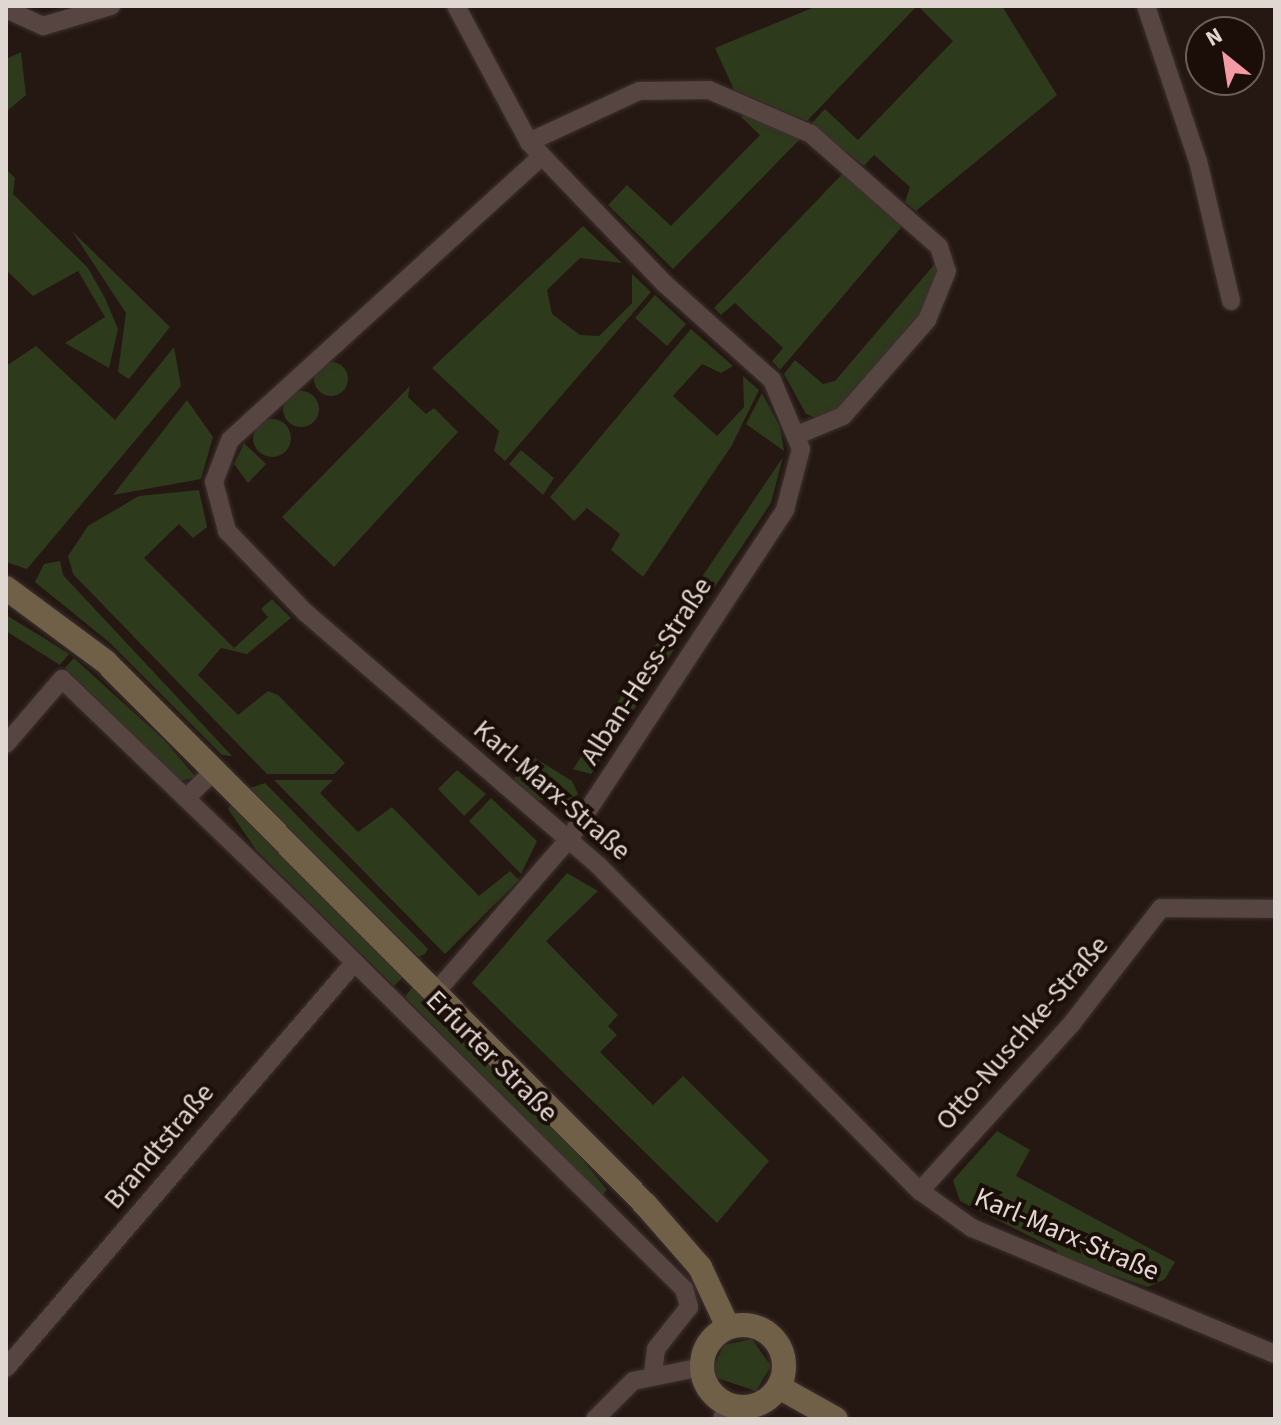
<!DOCTYPE html>
<meta charset="utf-8">
<style>
body{margin:0}
#map{position:relative;width:1281px;height:1425px;overflow:hidden;background:#251712;font-family:"Source Sans 3",sans-serif}
div>[style]{position:absolute}
[style*='--x']{left:calc(var(--x)*1px);top:calc(var(--y)*1px);width:calc(var(--w)*1px);rotate:calc(var(--a)*1deg)}
.green>*{inset:0;background:#2e3a1c}
.round{border-radius:50%}
.roads{filter:drop-shadow(0 0 2px #3b312f) drop-shadow(0 0 2px #3b312f)}
.street>*{height:18px;margin:-9px;padding:0 9px;transform-origin:9px;border-radius:9px;background:#564540}
.secondary>*{height:24px;margin:-12px;padding:0 12px;transform-origin:12px;border-radius:12px;background:#716048}
.secondary>.ring{margin:-12px;padding:0;box-sizing:content-box;background:none;border:24px solid #716048;border-radius:50%}
span{translate:-50% -50%;white-space:nowrap;text-align:center;line-height:1.15;-webkit-text-stroke:8px #1b0e09;paint-order:stroke}
.street-label{font-size:28px;color:#e0d6d2}
.frame{position:absolute;inset:0;border:8px solid #e0d6d2;pointer-events:none}
.north{position:absolute;left:1185px;top:16px;width:80px;height:80px;box-sizing:border-box;background:#1b0e09;border:2px solid #6a5e59;border-radius:50%;rotate:330deg;font-size:22px;font-weight:700;line-height:32px;text-align:center;color:#e0d6d2}
.north::after{content:'';display:block;margin:auto;width:28px;height:36px;background:#f49aa5;clip-path:polygon(50% 0,100% 100%,50% 72%,0 100%)}
</style>
<div id="map">
<div class="green">
<div style="clip-path:polygon(817px 6px,917px 6px,807px 121px,734px 90px,715px 48px)"></div>
<div style="clip-path:polygon(918px 6px,1002px 6px,1057px 95px,916px 211px,905px 202px,910px 187px,874px 155px,864px 166px,811px 124px,825px 109px,858px 140px,953px 41px)"></div>
<div style="clip-path:polygon(21px 52px,26px 95px,6px 112px,6px 59px)"></div>
<div style="clip-path:polygon(746px 113px,802px 137px,673px 269px,608px 205px,627px 185px,671px 226px,760px 135px,741px 117px)"></div>
<div style="clip-path:polygon(6px 169px,15px 178px,13px 194px,88px 268px,105px 298px,118px 329px,109px 368px,65px 343px,105px 317px,78px 271px,33px 296px,6px 270px)"></div>
<div style="clip-path:polygon(847px 169px,905px 223px,780px 370px,772px 361px,783px 348px,735px 303px,721px 315px,714px 308px)"></div>
<div style="clip-path:polygon(583px 226px,622px 263px,580px 258px,547px 290px,552px 314px,580px 335px,599px 336px,632px 303px,632px 274px,651px 292px,505px 461px,494px 451px,499px 431px,432px 368px)"></div>
<div style="clip-path:polygon(72px 231px,170px 327px,129px 379px,118px 372px,126px 313px)"></div>
<div style="clip-path:polygon(939px 259px,931px 302px,835px 415px,821px 420px,806px 414px,784px 374px,795px 360px,823px 384px,835px 381px)"></div>
<div style="clip-path:polygon(655px 295px,686px 324px,667px 346px,635px 318px)"></div>
<div style="clip-path:polygon(691px 329px,733px 366px,721px 373px,702px 364px,673px 396px,717px 436px,744px 407px,743px 376px,759px 390px,732px 445px,643px 577px,611px 550px,620px 534px,587px 508px,574px 521px,550px 497px)"></div>
<div style="clip-path:polygon(36px 346px,115px 420px,174px 347px,181px 386px,27px 569px,6px 562px,6px 366px)"></div>
<div class="round" style="left:314px;top:362px;width:34px;height:34px"></div>
<div style="clip-path:polygon(410px 386px,408px 397px,426px 414px,434px 408px,458px 432px,334px 567px,282px 517px)"></div>
<div class="round" style="left:283px;top:391px;width:36px;height:36px"></div>
<div style="clip-path:polygon(762px 393px,780px 427px,784px 451px,746px 424px)"></div>
<div style="clip-path:polygon(187px 400px,213px 437px,201px 479px,113px 495px)"></div>
<div class="round" style="left:253px;top:419px;width:38px;height:38px"></div>
<div style="clip-path:polygon(244px 443px,266px 464px,248px 483px,234px 464px)"></div>
<div style="clip-path:polygon(521px 450px,554px 478px,543px 495px,509px 464px)"></div>
<div style="clip-path:polygon(783px 457px,771px 503px,696px 615px,683px 605px)"></div>
<div style="clip-path:polygon(199px 490px,207px 527px,193px 538px,179px 524px,144px 558px,234px 648px,268px 617px,261px 609px,272px 599px,291px 618px,247px 654px,221px 648px,198px 675px,238px 715px,268px 691px,278px 695px,345px 763px,334px 774px,267px 774px,73px 574px,68px 556px,88px 526px,139px 496px)"></div>
<div style="clip-path:polygon(60px 561px,63px 575px,232px 756px,222px 755px,110px 643px,35px 582px,44px 564px)"></div>
<div style="clip-path:polygon(6px 615px,44px 638px,69px 654px,60px 665px,6px 631px)"></div>
<div style="clip-path:polygon(675px 616px,685px 623px,673px 641px,677px 645px,591px 774px,573px 769px)"></div>
<div style="clip-path:polygon(74px 658px,164px 740px,196px 777px,181px 781px,65px 668px)"></div>
<div style="clip-path:polygon(530px 755px,572px 781px,578px 794px,562px 804px,535px 799px,514px 779px)"></div>
<div style="clip-path:polygon(457px 770px,486px 794px,464px 816px,438px 789px)"></div>
<div style="clip-path:polygon(274px 780px,333px 780px,320px 793px,358px 832px,392px 807px,479px 896px,510px 871px,519px 880px,445px 954px)"></div>
<div style="clip-path:polygon(265px 783px,428px 949px,425px 954px,418px 957px,247px 789px)"></div>
<div style="clip-path:polygon(491px 798px,537px 841px,521px 874px,469px 821px)"></div>
<div style="clip-path:polygon(232px 804px,405px 975px,394px 986px,257px 851px,228px 809px)"></div>
<div style="clip-path:polygon(567px 873px,598px 891px,546px 941px,618px 1015px,608px 1026px,617px 1035px,600px 1052px,653px 1105px,683px 1076px,769px 1161px,717px 1223px,472px 983px)"></div>
<div style="clip-path:polygon(413px 986px,572px 1147px,607px 1190px,601px 1196px,405px 997px)"></div>
<div style="clip-path:polygon(997px 1131px,1030px 1150px,1016px 1176px,1175px 1262px,1165px 1279px,1148px 1287px,1057px 1256px,1057px 1250px,960px 1201px,953px 1180px)"></div>
<div style="clip-path:polygon(752px 1339px,771px 1366px,756px 1391px,717px 1378px,714px 1366px,724px 1345px)"></div>
</div>
<div class="roads">
<div class="street">
<div style="--x:1146;--y:6;--w:163;--a:71.5"></div>
<div style="--x:1198;--y:161;--w:144;--a:76.7"></div>
<div style="--x:6;--y:9;--w:41;--a:24.7"></div>
<div style="--x:43;--y:26;--w:71;--a:-16.4"></div>
<div style="--x:529;--y:142;--w:121;--a:-24.9"></div>
<div style="--x:639;--y:91;--w:70;--a:-0.8"></div>
<div style="--x:709;--y:90;--w:111;--a:23.3"></div>
<div style="--x:811;--y:134;--w:171;--a:41.4"></div>
<div style="--x:939;--y:247;--w:25;--a:72"></div>
<div style="--x:947;--y:271;--w:53;--a:112.2"></div>
<div style="--x:927;--y:320;--w:128;--a:131.2"></div>
<div style="--x:843;--y:416;--w:47;--a:157.3"></div>
<div style="--x:541;--y:157;--w:420;--a:137.7"></div>
<div style="--x:230;--y:440;--w:45;--a:110.9"></div>
<div style="--x:214;--y:482;--w:51;--a:75.1"></div>
<div style="--x:227;--y:531;--w:114;--a:46.1"></div>
<div style="--x:306;--y:613;--w:387;--a:40.8"></div>
<div style="--x:599;--y:866;--w:457;--a:45.4"></div>
<div style="--x:920;--y:1191;--w:64;--a:35.4"></div>
<div style="--x:972;--y:1228;--w:328;--a:22.6"></div>
<div style="--x:6;--y:744;--w:86;--a:-49.3"></div>
<div style="--x:62;--y:679;--w:337;--a:43.9"></div>
<div style="--x:305;--y:913;--w:534;--a:44.77"></div>
<div style="--x:684;--y:1289;--w:19;--a:74"></div>
<div style="--x:689;--y:1307;--w:53;--a:128.2"></div>
<div style="--x:656;--y:1349;--w:24;--a:97"></div>
<div style="--x:186;--y:798;--w:39;--a:-44"></div>
<div style="--x:435;--y:993;--w:204;--a:-49"></div>
<div style="--x:569;--y:839;--w:394;--a:-56.7"></div>
<div style="--x:785;--y:510;--w:63;--a:-75.3"></div>
<div style="--x:801;--y:449;--w:75;--a:-112.8"></div>
<div style="--x:772;--y:380;--w:145;--a:-138.1"></div>
<div style="--x:664;--y:283;--w:195;--a:-133.8"></div>
<div style="--x:529;--y:142;--w:154;--a:-118.2"></div>
<div style="--x:920;--y:1191;--w:228;--a:-47.8"></div>
<div style="--x:1073;--y:1022;--w:144;--a:-52.3"></div>
<div style="--x:1161;--y:908;--w:114;--a:0.5"></div>
<div style="--x:6;--y:1368;--w:535;--a:-49.32"></div>
<div style="--x:595;--y:1419;--w:54;--a:-45"></div>
<div style="--x:633;--y:1381;--w:70;--a:-11.5"></div>
<div style="--x:722;--y:1419;--w:16;--a:-72"></div>
</div>
<div class="secondary">
<div style="--x:6;--y:588;--w:124;--a:36.5"></div>
<div style="--x:106;--y:662;--w:764;--a:45.16"></div>
<div style="--x:645;--y:1204;--w:84;--a:48.9"></div>
<div style="--x:700;--y:1267;--w:66;--a:65"></div>
<div class="ring" style="left:702px;top:1325px;width:58px;height:58px"></div>
<div style="--x:779;--y:1387;--w:65;--a:29.3"></div>
</div>
</div>
<div class="street-label">
<span style="left:646px;top:671px;rotate:-57deg">Alban-Hess-Straße</span>
<span style="left:552px;top:790px;rotate:41deg">Karl-Marx-Straße</span>
<span style="left:1022px;top:1033px;rotate:-49deg">Otto-Nuschke-Straße</span>
<span style="left:492px;top:1056px;rotate:45deg">Erfurter Straße</span>
<span style="left:159px;top:1146px;rotate:-50deg">Brandtstraße</span>
<span style="left:1067px;top:1234px;rotate:23deg">Karl-Marx-Straße</span>
</div>
<div class="frame"></div>
<div class="north">N</div>
</div>
